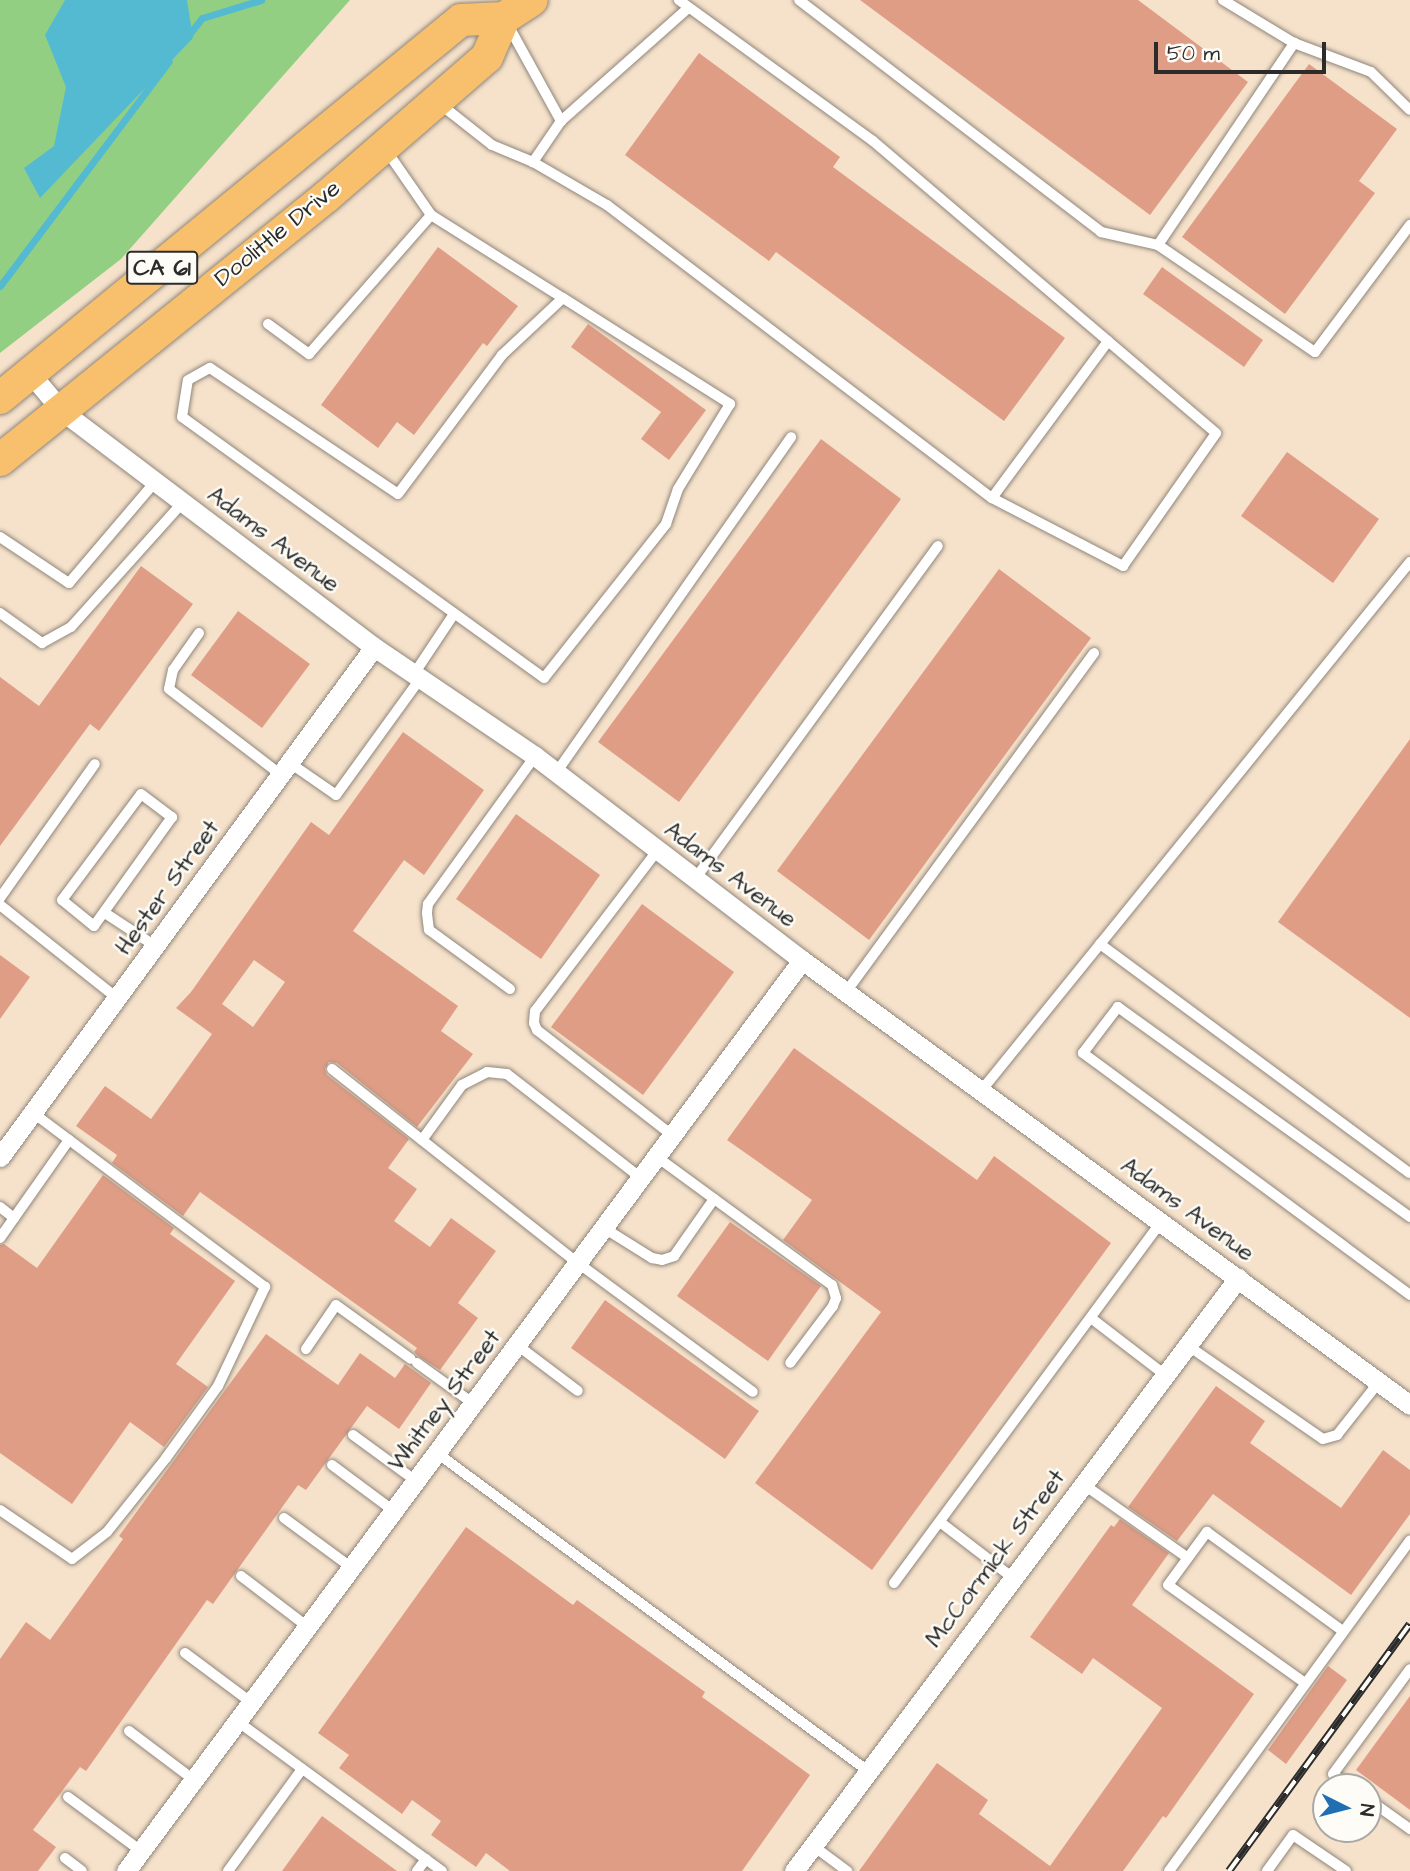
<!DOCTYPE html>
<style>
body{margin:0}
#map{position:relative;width:1410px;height:1871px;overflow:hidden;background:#f6e2cb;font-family:"Architects Daughter",sans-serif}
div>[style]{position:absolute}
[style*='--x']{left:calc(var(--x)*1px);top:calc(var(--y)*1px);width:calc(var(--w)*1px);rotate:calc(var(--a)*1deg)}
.green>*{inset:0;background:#93cf83}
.water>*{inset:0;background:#54bad2}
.stream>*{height:7px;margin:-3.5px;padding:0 3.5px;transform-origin:3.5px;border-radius:3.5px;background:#54bad2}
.building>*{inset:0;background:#df9d86}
.roads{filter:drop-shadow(0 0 2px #90867b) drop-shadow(0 0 2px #90867b)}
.service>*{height:10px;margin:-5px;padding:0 5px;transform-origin:5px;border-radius:5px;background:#fff}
.minor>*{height:19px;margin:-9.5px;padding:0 9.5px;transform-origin:9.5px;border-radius:9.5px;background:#fff}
.primary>*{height:32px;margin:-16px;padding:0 16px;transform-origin:16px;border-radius:16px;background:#f8bf6c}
.rail>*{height:8px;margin-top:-4px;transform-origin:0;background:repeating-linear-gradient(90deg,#fdfcf7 0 16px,#2b2b2b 0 32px);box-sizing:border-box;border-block:2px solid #2b2b2b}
span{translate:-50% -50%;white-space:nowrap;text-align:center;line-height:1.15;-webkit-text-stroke:5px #fdfcf7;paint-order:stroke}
.shield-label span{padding:2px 5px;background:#fdfcf7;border:2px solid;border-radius:5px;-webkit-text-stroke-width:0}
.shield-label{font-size:23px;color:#2b2b2b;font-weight:700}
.street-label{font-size:24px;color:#2b2b2b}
.north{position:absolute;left:1312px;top:1773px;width:70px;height:70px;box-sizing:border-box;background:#fdfcf7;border:2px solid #a9a8a5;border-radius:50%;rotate:96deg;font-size:19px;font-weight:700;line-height:28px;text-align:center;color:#2b2b2b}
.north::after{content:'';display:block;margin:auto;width:24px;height:32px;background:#1f6fb2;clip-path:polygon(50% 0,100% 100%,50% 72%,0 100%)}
.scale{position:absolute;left:1154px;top:42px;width:172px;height:32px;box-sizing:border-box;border:4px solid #2b2b2b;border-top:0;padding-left:9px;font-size:21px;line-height:24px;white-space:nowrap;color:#2b2b2b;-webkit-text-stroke:5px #fdfcf7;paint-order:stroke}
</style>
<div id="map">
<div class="green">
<div style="clip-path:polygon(0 0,350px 0,121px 259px,0 353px)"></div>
</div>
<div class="water">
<div style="clip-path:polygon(65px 0,187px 0,193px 38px,40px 198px,24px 168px,54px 146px,66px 87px,45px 35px)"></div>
</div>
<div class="stream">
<div style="--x:187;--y:37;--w:24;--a:-52"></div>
<div style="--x:202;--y:18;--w:62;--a:-17"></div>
<div style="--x:0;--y:286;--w:281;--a:-53.1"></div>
</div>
<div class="building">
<div style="clip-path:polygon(860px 0,1138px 0,1248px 82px,1150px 215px)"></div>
<div style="clip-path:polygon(699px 53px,840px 157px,833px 167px,1065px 338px,1004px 421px,776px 252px,769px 261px,625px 155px)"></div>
<div style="clip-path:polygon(1309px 64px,1397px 129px,1359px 181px,1375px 193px,1285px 314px,1182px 237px)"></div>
<div style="clip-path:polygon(438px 247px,518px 306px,487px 346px,483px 343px,414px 435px,397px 422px,378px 448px,321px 405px)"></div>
<div style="clip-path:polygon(1162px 267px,1263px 340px,1244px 367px,1143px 294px)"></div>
<div style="clip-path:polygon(588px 324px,706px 410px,669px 460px,641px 439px,661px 412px,571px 347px)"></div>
<div style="clip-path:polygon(821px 439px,901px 499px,679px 802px,598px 742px)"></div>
<div style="clip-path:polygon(1287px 452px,1379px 519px,1333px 583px,1241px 516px)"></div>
<div style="clip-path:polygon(141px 566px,193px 604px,99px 731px,90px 724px,0 846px,0 677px,39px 706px)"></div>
<div style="clip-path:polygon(999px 569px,1091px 638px,869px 940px,777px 871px)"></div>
<div style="clip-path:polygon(238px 611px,310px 664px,262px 728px,191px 675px)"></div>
<div style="clip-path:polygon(evenodd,403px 732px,484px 790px,424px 875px,404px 860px,353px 931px,458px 1006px,441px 1031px,473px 1054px,417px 1127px,337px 1063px,329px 1062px,325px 1069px,327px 1075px,409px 1139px,388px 1168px,417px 1189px,394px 1221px,430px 1247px,451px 1218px,496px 1251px,458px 1303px,478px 1318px,440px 1370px,418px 1356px,414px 1352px,417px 1348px,200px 1192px,183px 1216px,112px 1163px,117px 1155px,76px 1126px,105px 1086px,151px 1119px,212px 1034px,176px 1008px,191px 992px,311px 822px,329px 835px,403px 732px,254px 960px,285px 982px,253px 1027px,222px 1004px,254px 960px)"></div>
<div style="clip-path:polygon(1410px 739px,1410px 1018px,1278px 922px)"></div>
<div style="clip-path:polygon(516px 814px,600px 875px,541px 959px,456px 899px)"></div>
<div style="clip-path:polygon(642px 904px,734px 972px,643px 1095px,551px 1027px)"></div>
<div style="clip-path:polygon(0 955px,30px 977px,0 1019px)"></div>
<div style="clip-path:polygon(794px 1048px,977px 1180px,994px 1156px,1111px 1243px,872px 1570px,755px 1483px,881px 1312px,783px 1240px,812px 1200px,727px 1140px)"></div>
<div style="clip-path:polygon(103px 1175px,174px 1228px,170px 1234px,235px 1281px,176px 1364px,208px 1387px,164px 1447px,130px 1422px,72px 1504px,0 1453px,0 1245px,4px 1244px,37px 1268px)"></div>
<div style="clip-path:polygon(730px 1222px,821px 1286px,768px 1361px,677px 1296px)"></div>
<div style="clip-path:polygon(605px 1300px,759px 1411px,725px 1459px,571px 1348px)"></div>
<div style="clip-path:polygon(266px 1334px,338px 1385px,360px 1353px,395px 1378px,405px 1364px,431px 1383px,399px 1429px,367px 1406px,306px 1490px,298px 1485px,213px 1604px,207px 1600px,86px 1771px,80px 1767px,33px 1830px,56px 1847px,38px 1871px,0 1871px,0 1659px,26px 1622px,50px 1640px,123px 1539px,119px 1536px)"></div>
<div style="clip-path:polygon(1216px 1386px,1265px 1421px,1250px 1443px,1341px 1508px,1383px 1450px,1410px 1470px,1410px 1514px,1351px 1595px,1213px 1494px,1177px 1541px,1128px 1507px)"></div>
<div style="clip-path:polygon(1120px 1519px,1169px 1553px,1132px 1605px,1254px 1694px,1166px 1818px,1163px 1816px,1123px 1871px,859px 1871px,937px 1763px,988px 1800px,979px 1814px,1050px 1866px,1162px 1708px,1093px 1658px,1082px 1674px,1030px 1637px,1111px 1525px,1114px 1527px)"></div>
<div style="clip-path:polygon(466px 1527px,573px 1605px,577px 1600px,705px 1692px,702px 1697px,810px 1775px,742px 1871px,510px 1871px,486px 1853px,476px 1867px,431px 1835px,441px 1821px,412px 1800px,402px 1814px,339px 1768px,349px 1755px,318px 1733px)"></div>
<div style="clip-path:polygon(1328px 1666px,1347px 1680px,1286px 1764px,1268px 1750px)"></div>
<div style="clip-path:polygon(1410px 1696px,1410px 1810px,1356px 1770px)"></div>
<div style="clip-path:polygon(322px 1816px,397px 1871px,282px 1871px)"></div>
</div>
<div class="roads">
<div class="service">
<div style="--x:799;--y:0;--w:381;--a:37.5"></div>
<div style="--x:1101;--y:232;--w:58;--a:12.8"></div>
<div style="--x:1158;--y:245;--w:190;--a:34.3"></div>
<div style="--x:1315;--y:352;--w:159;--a:-53.2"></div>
<div style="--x:1223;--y:0;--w:83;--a:31.2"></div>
<div style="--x:1294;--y:43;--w:82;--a:20.6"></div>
<div style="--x:1371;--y:72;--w:54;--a:44.3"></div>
<div style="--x:508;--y:25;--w:110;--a:61.1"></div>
<div style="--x:561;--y:121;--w:50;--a:124.3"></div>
<div style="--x:533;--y:162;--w:86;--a:30.2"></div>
<div style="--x:607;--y:205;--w:484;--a:37.3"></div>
<div style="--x:992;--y:498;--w:195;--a:-53.5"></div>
<div style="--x:1108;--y:341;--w:309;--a:-139.6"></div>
<div style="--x:873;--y:141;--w:240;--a:-144"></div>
<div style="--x:440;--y:104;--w:66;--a:38.3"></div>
<div style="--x:492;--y:145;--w:44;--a:22.5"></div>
<div style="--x:561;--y:121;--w:169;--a:-41.6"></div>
<div style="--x:386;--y:150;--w:79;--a:55.3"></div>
<div style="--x:431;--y:215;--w:156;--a:32.2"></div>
<div style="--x:563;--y:298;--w:198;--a:32.4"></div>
<div style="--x:730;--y:404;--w:100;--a:121.5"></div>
<div style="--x:678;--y:489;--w:37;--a:109"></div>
<div style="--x:666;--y:524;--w:196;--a:128.4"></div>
<div style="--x:544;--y:678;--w:446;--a:-144.2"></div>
<div style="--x:182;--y:417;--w:37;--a:-81"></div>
<div style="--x:188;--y:380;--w:25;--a:-29"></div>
<div style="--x:210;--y:368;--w:226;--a:33.8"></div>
<div style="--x:398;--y:494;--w:174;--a:-53.2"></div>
<div style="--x:502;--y:355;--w:83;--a:-43.1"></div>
<div style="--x:1158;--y:245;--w:244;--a:-56"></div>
<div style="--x:268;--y:324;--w:51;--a:36.2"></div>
<div style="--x:309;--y:354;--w:185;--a:-48.7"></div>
<div style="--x:992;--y:498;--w:148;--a:27.4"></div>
<div style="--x:1123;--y:566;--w:162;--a:-55"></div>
<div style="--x:1216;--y:433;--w:142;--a:-139.6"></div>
<div style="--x:0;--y:537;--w:83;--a:33.7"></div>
<div style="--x:69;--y:583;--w:133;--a:-49.6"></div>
<div style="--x:0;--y:613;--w:52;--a:35.5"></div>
<div style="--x:42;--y:643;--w:33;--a:-29"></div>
<div style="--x:71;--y:627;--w:168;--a:-48.1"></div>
<div style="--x:199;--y:633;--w:45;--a:125.1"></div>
<div style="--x:173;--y:670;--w:19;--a:102"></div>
<div style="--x:169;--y:689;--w:141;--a:37.5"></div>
<div style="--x:414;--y:674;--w:72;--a:-56.3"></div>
<div style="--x:290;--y:763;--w:56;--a:34.8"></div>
<div style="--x:336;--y:795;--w:143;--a:-54.1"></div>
<div style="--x:556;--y:773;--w:410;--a:-55"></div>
<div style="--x:141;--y:794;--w:39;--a:37"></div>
<div style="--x:172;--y:817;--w:134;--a:125.6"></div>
<div style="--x:94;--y:926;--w:41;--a:-140.9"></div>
<div style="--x:62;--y:900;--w:132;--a:-53.3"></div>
<div style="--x:657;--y:851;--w:201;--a:127.3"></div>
<div style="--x:535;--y:1011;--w:12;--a:95"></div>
<div style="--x:534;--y:1023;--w:8;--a:67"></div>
<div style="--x:537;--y:1030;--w:171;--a:37.9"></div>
<div style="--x:695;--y:879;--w:412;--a:-53.9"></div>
<div style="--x:0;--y:898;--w:164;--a:-54.7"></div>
<div style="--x:0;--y:905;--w:149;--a:38.5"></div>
<div style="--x:105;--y:913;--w:60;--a:33.4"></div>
<div style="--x:1100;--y:944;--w:385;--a:36.5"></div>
<div style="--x:510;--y:989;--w:100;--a:-143.9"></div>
<div style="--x:429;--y:930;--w:17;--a:-97"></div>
<div style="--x:427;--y:913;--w:9;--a:-84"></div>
<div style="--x:428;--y:904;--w:183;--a:-54.1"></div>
<div style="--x:846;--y:992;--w:420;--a:-53.8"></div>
<div style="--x:332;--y:1069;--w:313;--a:38.3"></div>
<div style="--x:578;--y:1263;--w:217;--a:36.4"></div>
<div style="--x:981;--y:1091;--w:681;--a:-50.96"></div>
<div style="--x:422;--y:1140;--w:68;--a:-54"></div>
<div style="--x:462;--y:1085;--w:28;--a:-27"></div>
<div style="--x:487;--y:1072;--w:20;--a:6"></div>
<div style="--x:507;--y:1074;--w:170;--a:37.8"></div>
<div style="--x:657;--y:1157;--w:217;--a:36.2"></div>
<div style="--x:832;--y:1285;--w:14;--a:73"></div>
<div style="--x:836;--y:1298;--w:9;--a:111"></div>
<div style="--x:833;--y:1306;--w:71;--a:127"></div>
<div style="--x:0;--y:1207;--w:18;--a:38"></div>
<div style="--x:1410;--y:1217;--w:360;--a:-144.3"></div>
<div style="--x:1118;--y:1007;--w:58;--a:127.3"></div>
<div style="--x:1083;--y:1053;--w:407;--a:36.5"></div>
<div style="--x:604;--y:1228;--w:57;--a:32"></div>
<div style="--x:652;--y:1258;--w:10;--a:11"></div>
<div style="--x:662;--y:1260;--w:13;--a:-18"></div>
<div style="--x:674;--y:1256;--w:70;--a:-54.9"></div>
<div style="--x:0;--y:1238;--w:120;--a:-54.9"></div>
<div style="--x:1091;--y:1318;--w:93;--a:37.6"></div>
<div style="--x:517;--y:1345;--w:76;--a:37"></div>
<div style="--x:1187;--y:1345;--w:165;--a:34.7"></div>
<div style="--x:1323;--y:1439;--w:15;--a:-16"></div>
<div style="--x:1337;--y:1435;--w:68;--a:-51.6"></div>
<div style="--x:306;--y:1349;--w:53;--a:-55.7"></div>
<div style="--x:336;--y:1305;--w:92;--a:35.8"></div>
<div style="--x:417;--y:1363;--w:70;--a:35.7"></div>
<div style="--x:353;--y:1435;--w:78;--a:36.1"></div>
<div style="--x:437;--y:1453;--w:536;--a:36.42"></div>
<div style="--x:332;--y:1465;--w:77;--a:36.6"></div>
<div style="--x:1083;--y:1484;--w:128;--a:35.2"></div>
<div style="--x:0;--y:1510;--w:87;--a:34.2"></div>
<div style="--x:72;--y:1559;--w:44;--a:-37.6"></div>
<div style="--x:107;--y:1532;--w:95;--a:-51.4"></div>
<div style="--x:166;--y:1458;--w:89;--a:-54.2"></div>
<div style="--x:218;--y:1386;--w:110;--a:-64.6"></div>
<div style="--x:265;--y:1287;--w:290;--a:-143.1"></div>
<div style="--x:284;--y:1518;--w:84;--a:36.3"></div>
<div style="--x:940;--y:1522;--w:92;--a:37.5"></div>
<div style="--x:241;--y:1576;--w:84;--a:37.3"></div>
<div style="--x:894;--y:1583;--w:449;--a:-53.5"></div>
<div style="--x:185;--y:1653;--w:84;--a:36.7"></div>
<div style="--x:1305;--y:1683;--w:168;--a:-144.4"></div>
<div style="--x:1168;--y:1585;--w:66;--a:-53.7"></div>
<div style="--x:1207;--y:1532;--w:168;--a:36.1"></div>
<div style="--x:237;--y:1721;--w:254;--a:36.2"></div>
<div style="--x:129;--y:1731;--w:81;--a:37"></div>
<div style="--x:1350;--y:1787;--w:21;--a:-143"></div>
<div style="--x:1333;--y:1774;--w:130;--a:-53.7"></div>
<div style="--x:68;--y:1797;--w:91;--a:36.5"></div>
<div style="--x:1368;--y:1799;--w:52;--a:35.5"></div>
<div style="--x:812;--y:1845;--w:44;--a:36.6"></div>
<div style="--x:65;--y:1858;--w:21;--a:37"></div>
<div style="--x:228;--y:1871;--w:126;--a:-54"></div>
<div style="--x:417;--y:1871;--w:15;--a:-53"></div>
<div style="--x:1169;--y:1871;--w:409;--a:-53.9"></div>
<div style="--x:1267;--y:1871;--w:44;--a:-54.2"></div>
<div style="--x:1293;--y:1835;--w:64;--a:34.2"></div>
</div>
<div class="minor">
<div style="--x:30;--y:373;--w:50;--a:49.9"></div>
<div style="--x:62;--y:411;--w:391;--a:37.1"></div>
<div style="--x:374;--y:647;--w:194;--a:34.1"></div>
<div style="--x:535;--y:756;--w:336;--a:37.4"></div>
<div style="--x:802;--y:960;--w:753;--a:36.2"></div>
<div style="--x:0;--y:1157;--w:632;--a:-53.75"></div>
<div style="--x:126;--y:1871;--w:1134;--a:-53.42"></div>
<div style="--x:794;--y:1871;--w:741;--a:-53.18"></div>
</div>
<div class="primary">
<div style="--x:0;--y:398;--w:596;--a:-39.35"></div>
<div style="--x:461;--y:20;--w:43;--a:-2.7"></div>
<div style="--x:504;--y:18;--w:33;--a:-33"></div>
<div style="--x:0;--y:460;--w:419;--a:-38.9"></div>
<div style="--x:326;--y:197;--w:213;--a:-41"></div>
<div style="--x:487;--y:57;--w:43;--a:-66.4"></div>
</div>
</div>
<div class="rail">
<div style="--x:1229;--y:1871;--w:306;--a:-53.8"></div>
</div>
<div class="shield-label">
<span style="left:162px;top:268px">CA 61</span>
</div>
<div class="street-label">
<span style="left:278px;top:234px;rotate:-39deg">Doolittle Drive</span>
<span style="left:273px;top:540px;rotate:37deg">Adams Avenue</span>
<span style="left:730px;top:875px;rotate:37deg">Adams Avenue</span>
<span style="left:168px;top:888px;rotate:-54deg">Hester Street</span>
<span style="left:1187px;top:1210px;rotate:36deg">Adams Avenue</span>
<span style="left:445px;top:1401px;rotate:-53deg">Whitney Street</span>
<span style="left:996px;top:1559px;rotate:-53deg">McCormick Street</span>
</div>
<div class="north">N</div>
<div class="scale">50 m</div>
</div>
